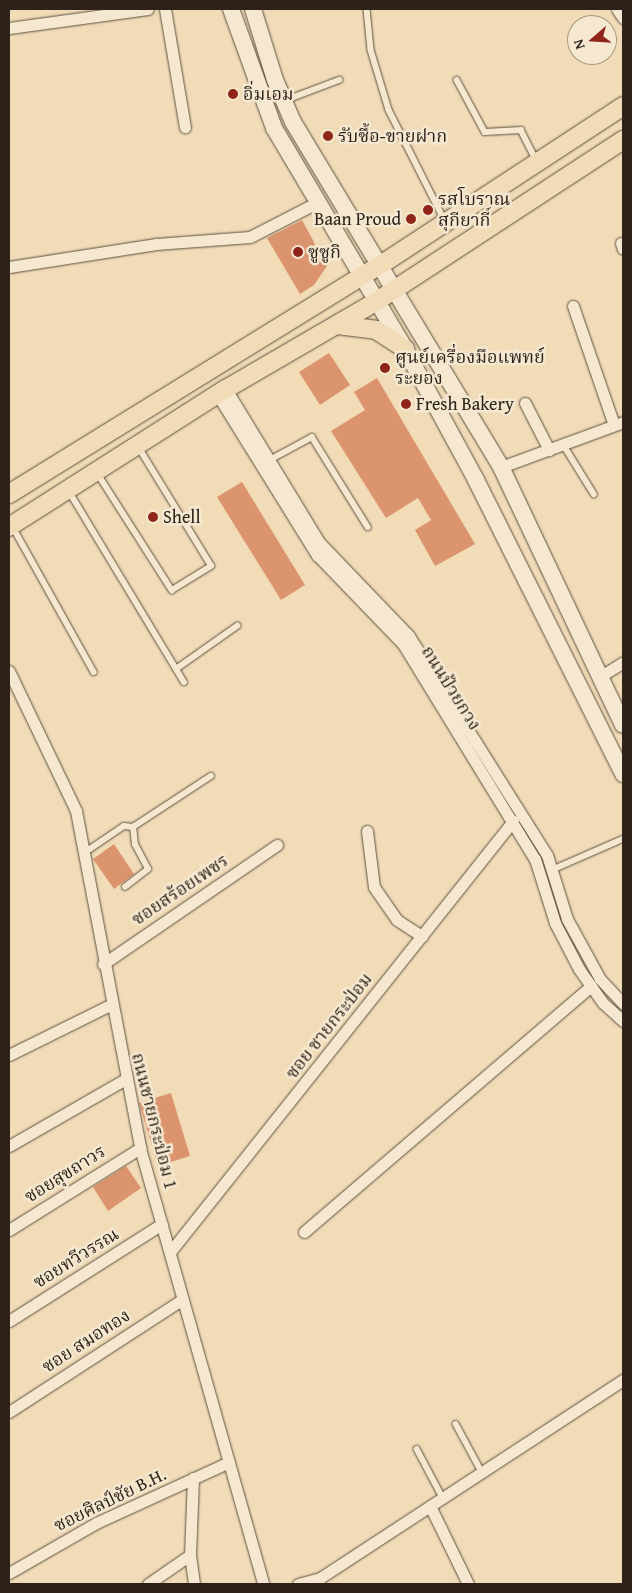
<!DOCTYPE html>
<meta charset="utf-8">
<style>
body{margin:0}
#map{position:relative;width:632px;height:1593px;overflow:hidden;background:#f1dcb7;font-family:"Gentium Book Plus","Noto Serif Thai",serif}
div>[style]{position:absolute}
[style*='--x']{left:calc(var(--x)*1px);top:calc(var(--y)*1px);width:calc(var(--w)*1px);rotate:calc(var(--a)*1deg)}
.building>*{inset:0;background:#db946e}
.roads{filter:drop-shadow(0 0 1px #5d5041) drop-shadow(0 0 1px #5d5041)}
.lane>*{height:5.5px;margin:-2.75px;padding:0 2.75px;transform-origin:2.75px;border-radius:2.75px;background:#f6e8d0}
.street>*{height:11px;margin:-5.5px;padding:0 5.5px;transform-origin:5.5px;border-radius:5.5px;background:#f6e8d0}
.secondary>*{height:16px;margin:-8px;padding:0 8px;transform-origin:8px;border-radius:8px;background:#f6e8d0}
.primary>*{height:18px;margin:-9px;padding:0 9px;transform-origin:9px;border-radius:9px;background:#f1dcb7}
.dots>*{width:14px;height:14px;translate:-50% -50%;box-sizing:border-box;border:2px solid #f6e8d0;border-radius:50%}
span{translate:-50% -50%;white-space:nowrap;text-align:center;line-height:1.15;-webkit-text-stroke:5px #f6e8d0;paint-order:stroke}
.poi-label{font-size:18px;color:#2c221a}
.left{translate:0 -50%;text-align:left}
.right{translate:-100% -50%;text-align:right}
.street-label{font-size:18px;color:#2c221a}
.frame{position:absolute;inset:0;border:10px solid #2c221a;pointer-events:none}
.north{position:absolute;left:567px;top:15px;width:50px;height:50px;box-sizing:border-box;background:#f6e8d0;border:1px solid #a59987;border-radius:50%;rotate:251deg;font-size:14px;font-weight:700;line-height:20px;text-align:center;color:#2c221a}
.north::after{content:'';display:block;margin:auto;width:18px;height:22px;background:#8f2418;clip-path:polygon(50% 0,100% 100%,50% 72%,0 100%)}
</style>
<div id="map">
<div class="building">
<div style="clip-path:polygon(302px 220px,327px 266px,314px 285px,300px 294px,267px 238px)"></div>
<div style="clip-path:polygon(329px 353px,350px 385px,320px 405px,299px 372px)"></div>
<div style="clip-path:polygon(377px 378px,475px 544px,435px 566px,415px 530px,431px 520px,418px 498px,386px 518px,331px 431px,365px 410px,354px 392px)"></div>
<div style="clip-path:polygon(242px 482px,305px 585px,281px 600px,217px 497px)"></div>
<div style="clip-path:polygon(114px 844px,134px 874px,114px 889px,93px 859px)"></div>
<div style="clip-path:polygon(171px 1093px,190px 1156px,158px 1166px,139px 1103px)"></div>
<div style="clip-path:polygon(126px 1166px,141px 1188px,108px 1211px,93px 1187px)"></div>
</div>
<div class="roads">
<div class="lane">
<div style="--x:367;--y:9;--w:41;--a:84.4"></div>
<div style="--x:371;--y:50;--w:63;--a:73.3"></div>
<div style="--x:389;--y:110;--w:124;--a:63.2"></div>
<div style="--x:457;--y:80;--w:59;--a:61.7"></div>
<div style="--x:485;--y:132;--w:36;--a:-3"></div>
<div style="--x:521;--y:130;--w:33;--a:63"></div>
<div style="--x:286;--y:100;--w:57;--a:-20.7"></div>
<div style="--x:563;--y:444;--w:59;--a:58.2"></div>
<div style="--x:268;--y:461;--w:50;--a:-28.6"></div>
<div style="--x:312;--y:437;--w:106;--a:58.1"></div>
<div style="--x:98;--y:474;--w:138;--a:57.5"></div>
<div style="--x:172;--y:590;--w:46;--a:-31.6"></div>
<div style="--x:211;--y:566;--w:140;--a:-121.5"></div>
<div style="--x:69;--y:491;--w:223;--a:58.9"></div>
<div style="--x:13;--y:527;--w:166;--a:60.8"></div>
<div style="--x:176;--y:669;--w:75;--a:-35.2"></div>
<div style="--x:84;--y:853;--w:48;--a:-34"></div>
<div style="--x:124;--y:826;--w:9;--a:6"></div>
<div style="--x:133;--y:827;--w:93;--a:-33.2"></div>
<div style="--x:552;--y:870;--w:77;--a:-23.6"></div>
<div style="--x:125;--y:887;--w:29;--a:-38"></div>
<div style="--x:148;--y:869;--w:27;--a:-118"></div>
<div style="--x:135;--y:845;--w:18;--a:-96"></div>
<div style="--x:456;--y:1424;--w:55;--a:61.6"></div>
<div style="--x:417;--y:1449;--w:55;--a:62"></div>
</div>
<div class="street">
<div style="--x:165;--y:9;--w:120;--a:80.4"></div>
<div style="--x:617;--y:9;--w:11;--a:56"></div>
<div style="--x:9;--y:28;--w:140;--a:-7.8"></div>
<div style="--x:621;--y:243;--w:6;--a:72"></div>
<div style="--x:9;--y:267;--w:149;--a:-8.9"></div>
<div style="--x:156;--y:244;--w:94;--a:-4.3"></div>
<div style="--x:250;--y:237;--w:76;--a:-27.2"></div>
<div style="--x:573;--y:306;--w:126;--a:71"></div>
<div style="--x:226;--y:389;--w:179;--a:58.7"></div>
<div style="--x:319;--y:542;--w:130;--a:46.2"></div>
<div style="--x:409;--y:636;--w:259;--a:57.8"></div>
<div style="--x:547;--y:855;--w:67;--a:72.6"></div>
<div style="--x:567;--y:919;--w:68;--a:61.2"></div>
<div style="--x:600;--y:979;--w:34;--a:47"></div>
<div style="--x:217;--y:394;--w:190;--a:58.2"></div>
<div style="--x:317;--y:555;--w:124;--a:46"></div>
<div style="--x:403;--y:644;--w:252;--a:58.5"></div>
<div style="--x:535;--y:859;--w:67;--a:72.6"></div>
<div style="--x:555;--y:923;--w:52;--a:62.4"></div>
<div style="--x:579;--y:969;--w:42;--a:54.8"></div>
<div style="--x:603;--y:1003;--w:27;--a:42"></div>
<div style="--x:525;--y:403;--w:53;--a:62.9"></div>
<div style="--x:501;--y:467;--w:130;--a:-20.2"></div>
<div style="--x:9;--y:671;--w:155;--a:64.4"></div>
<div style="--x:76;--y:811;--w:343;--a:79.2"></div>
<div style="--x:140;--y:1148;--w:453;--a:74.2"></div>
<div style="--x:601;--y:676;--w:26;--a:-32"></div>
<div style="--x:367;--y:831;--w:56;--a:82.9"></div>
<div style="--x:374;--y:887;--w:40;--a:55.1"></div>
<div style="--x:397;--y:920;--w:30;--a:33"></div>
<div style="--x:103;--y:964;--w:211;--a:-34.4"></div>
<div style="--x:9;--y:1055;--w:113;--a:-26.3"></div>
<div style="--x:9;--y:1146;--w:133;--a:-29.9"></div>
<div style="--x:9;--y:1230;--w:155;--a:-32"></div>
<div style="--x:304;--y:1232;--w:378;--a:-40.6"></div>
<div style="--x:170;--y:1252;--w:551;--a:-51.49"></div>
<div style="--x:9;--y:1321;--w:181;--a:-32.4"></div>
<div style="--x:9;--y:1412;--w:207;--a:-33"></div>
<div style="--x:193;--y:1478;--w:77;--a:92.2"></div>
<div style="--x:190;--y:1555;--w:29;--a:82"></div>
<div style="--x:430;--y:1506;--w:87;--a:64"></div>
<div style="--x:9;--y:1573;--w:100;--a:-29.9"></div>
<div style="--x:96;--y:1523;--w:146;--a:-24.6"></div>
<div style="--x:148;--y:1584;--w:51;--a:-34.6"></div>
<div style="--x:298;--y:1584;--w:23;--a:-15"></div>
<div style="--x:320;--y:1578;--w:362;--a:-33.2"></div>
</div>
<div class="secondary">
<div style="--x:231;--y:9;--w:127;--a:70.1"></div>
<div style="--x:274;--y:128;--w:257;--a:59.3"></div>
<div style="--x:405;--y:349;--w:149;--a:61.5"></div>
<div style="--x:476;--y:480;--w:329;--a:63.4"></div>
<div style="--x:253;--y:9;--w:74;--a:72.8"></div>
<div style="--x:275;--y:80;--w:46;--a:66.8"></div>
<div style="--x:293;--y:122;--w:403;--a:58.9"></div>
<div style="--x:501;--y:467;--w:285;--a:64.7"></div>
</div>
<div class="primary">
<div style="--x:337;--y:325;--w:39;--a:7"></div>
<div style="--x:376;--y:330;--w:35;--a:33"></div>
<div style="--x:9;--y:494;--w:438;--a:-31.7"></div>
<div style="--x:382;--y:264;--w:288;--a:-33.2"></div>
<div style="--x:9;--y:527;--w:257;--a:-32.5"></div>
<div style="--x:226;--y:389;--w:175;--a:-30.2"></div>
<div style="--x:377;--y:301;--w:294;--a:-33.2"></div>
</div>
</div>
<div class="dots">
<div style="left:233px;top:94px;background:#8f2418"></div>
<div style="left:328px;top:136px;background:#8f2418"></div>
<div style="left:428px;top:210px;background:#8f2418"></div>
<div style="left:411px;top:219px;background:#8f2418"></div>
<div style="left:298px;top:252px;background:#8f2418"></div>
<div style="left:385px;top:368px;background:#8f2418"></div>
<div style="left:406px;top:404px;background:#8f2418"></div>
<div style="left:153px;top:517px;background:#8f2418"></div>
</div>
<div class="poi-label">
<span class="left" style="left:243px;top:94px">อิ่มเอม</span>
<span class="left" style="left:338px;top:136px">รับซื้อ-ขายฝาก</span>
<span class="left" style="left:438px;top:210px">รสโบราณ<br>สุกียากี์</span>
<span class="right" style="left:401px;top:219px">Baan Proud</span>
<span class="left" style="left:308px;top:252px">ซูซูกิ</span>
<span class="left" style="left:395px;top:368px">ศูนย์เครื่องมือแพทย์<br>ระยอง</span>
<span class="left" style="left:416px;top:404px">Fresh Bakery</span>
<span class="left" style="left:163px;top:517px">Shell</span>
</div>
<div class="street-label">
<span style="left:451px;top:688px;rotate:58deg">ถนนป้วยกวง</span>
<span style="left:180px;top:890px;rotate:-34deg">ซอยสร้อยเพชร</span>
<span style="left:329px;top:1026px;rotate:-52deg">ซอย ชายกระป่อม</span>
<span style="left:154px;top:1121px;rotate:76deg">ถนนชายกระป่อม 1</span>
<span style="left:65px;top:1174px;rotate:-32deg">ซอยสุขถาวร</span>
<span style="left:76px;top:1258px;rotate:-32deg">ซอยทวีวรรณ</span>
<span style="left:86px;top:1341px;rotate:-33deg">ซอย สมอทอง</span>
<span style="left:110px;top:1500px;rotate:-26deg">ซอยศิลป์ชัย B.H.</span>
</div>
<div class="frame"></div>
<div class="north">N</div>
</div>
